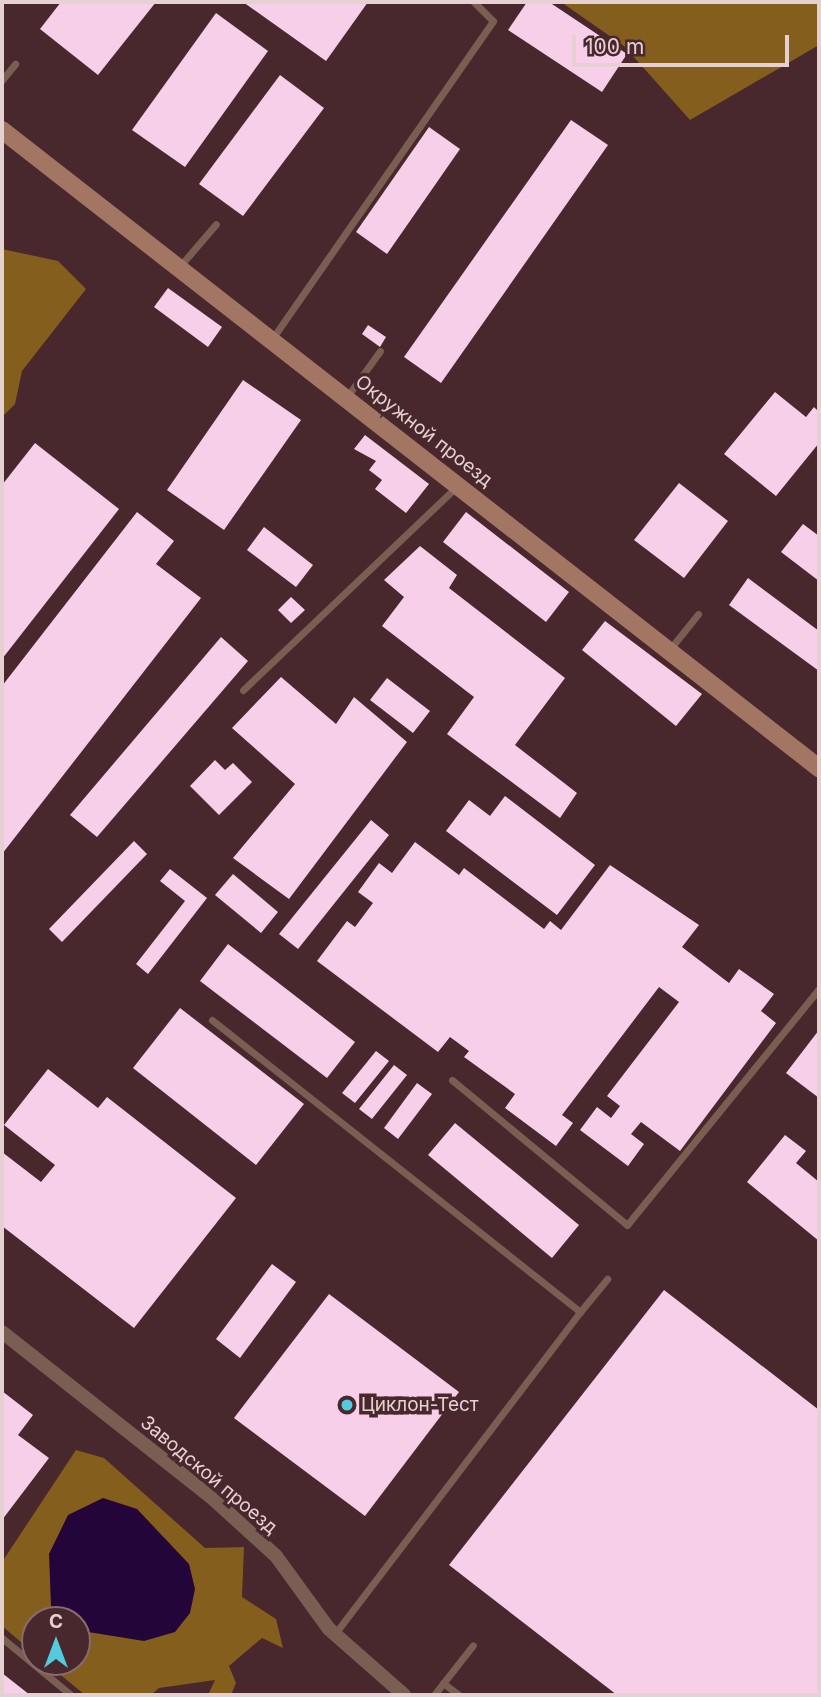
<!DOCTYPE html>
<meta charset="utf-8">
<style>
body{margin:0}
#map{position:relative;width:821px;height:1697px;overflow:hidden;background:#48282c;font-family:Inter,sans-serif}
div>[style]{position:absolute}
[style*='--x']{left:calc(var(--x)*1px);top:calc(var(--y)*1px);width:calc(var(--w)*1px);rotate:calc(var(--a)*1deg)}
.forest>*{inset:0;background:#845e1c}
.water>*{inset:0;background:#240539}
.building>*{inset:0;background:#f7cfe9}
.lane>*{height:7px;margin:-3.5px;padding:0 3.5px;transform-origin:3.5px;border-radius:3.5px;background:#7b5e52}
.street>*{height:14px;margin:-7px;padding:0 7px;transform-origin:7px;border-radius:7px;background:#7b5e52}
.secondary>*{height:18px;margin:-9px;padding:0 9px;transform-origin:9px;border-radius:9px;background:#a37663}
.dots>*{width:19px;height:19px;translate:-50% -50%;box-sizing:border-box;border:4px solid #48282c;border-radius:50%}
span{translate:-50% -50%;white-space:nowrap;text-align:center;line-height:1.15;-webkit-text-stroke:7px #48282c;paint-order:stroke}
.street-label{font-size:19px;color:#e5d0d2}
.poi-label{font-size:19px;color:#e5d0d2}
.left{translate:0 -50%;text-align:left}
.frame{position:absolute;inset:0;border:4px solid #e5d0d2;pointer-events:none}
.north{position:absolute;left:21px;top:1606px;width:70px;height:70px;box-sizing:border-box;background:#48282c;border:2px solid #876b6e;border-radius:50%;rotate:0deg;font-size:19px;font-weight:700;line-height:28px;text-align:center;color:#e5d0d2}
.north::after{content:'';display:block;margin:auto;width:24px;height:32px;background:#54cade;clip-path:polygon(50% 0,100% 100%,50% 72%,0 100%)}
.scale{position:absolute;left:572px;top:35px;width:217px;height:32px;box-sizing:border-box;border:4px solid #e5d0d2;border-top:0;padding-left:9px;font-size:21px;line-height:24px;white-space:nowrap;color:#e5d0d2;-webkit-text-stroke:5px #48282c;paint-order:stroke}
</style>
<div id="map">
<div class="forest">
<div style="clip-path:polygon(561px 2px,819px 2px,819px 45px,690px 120px,624px 46px)"></div>
<div style="clip-path:polygon(2px 249px,58px 261px,86px 289px,22px 371px,15px 404px,2px 417px)"></div>
<div style="clip-path:polygon(76px 1450px,104px 1458px,205px 1548px,244px 1547px,242px 1597px,276px 1619px,283px 1648px,262px 1638px,229px 1666px,236px 1683px,231px 1695px,208px 1695px,215px 1680px,159px 1688px,151px 1695px,85px 1695px,45px 1662px,77px 1662px,77px 1620px,35px 1620px,35px 1654px,2px 1626px,2px 1562px)"></div>
</div>
<div class="water">
<div style="clip-path:polygon(103px 1498px,137px 1509px,189px 1564px,195px 1589px,190px 1613px,175px 1632px,144px 1641px,82px 1631px,77px 1620px,51px 1606px,49px 1554px,68px 1515px)"></div>
</div>
<div class="building">
<div style="clip-path:polygon(61px 2px,156px 2px,98px 75px,40px 29px)"></div>
<div style="clip-path:polygon(243px 2px,368px 2px,326px 61px)"></div>
<div style="clip-path:polygon(527px 2px,549px 2px,627px 54px,602px 92px,508px 30px)"></div>
<div style="clip-path:polygon(216px 13px,268px 51px,185px 167px,132px 130px)"></div>
<div style="clip-path:polygon(280px 75px,324px 108px,243px 216px,199px 184px)"></div>
<div style="clip-path:polygon(571px 120px,608px 145px,441px 383px,404px 357px)"></div>
<div style="clip-path:polygon(429px 127px,460px 149px,387px 254px,356px 232px)"></div>
<div style="clip-path:polygon(168px 288px,222px 327px,208px 347px,154px 307px)"></div>
<div style="clip-path:polygon(368px 325px,386px 337px,380px 347px,362px 334px)"></div>
<div style="clip-path:polygon(243px 380px,301px 420px,224px 530px,167px 490px)"></div>
<div style="clip-path:polygon(775px 392px,806px 417px,814px 407px,819px 412px,819px 443px,776px 496px,724px 454px)"></div>
<div style="clip-path:polygon(365px 435px,429px 484px,406px 513px,375px 489px,382px 480px,369px 470px,376px 461px,354px 449px)"></div>
<div style="clip-path:polygon(35px 443px,119px 509px,2px 659px,2px 485px)"></div>
<div style="clip-path:polygon(679px 483px,728px 521px,684px 578px,634px 540px)"></div>
<div style="clip-path:polygon(137px 512px,174px 541px,156px 564px,201px 598px,2px 854px,2px 686px)"></div>
<div style="clip-path:polygon(466px 512px,569px 592px,546px 622px,443px 542px)"></div>
<div style="clip-path:polygon(803px 524px,819px 536px,819px 581px,781px 552px)"></div>
<div style="clip-path:polygon(264px 527px,313px 565px,296px 587px,247px 550px)"></div>
<div style="clip-path:polygon(420px 546px,457px 575px,449px 588px,565px 678px,515px 745px,577px 793px,560px 818px,447px 734px,474px 697px,382px 626px,404px 597px,384px 580px)"></div>
<div style="clip-path:polygon(748px 578px,819px 631px,819px 671px,729px 605px)"></div>
<div style="clip-path:polygon(291px 597px,305px 610px,291px 623px,278px 610px)"></div>
<div style="clip-path:polygon(605px 621px,702px 694px,676px 726px,582px 650px)"></div>
<div style="clip-path:polygon(221px 637px,248px 661px,97px 837px,70px 815px)"></div>
<div style="clip-path:polygon(281px 677px,336px 724px,354px 697px,407px 742px,289px 899px,233px 858px,295px 784px,232px 728px)"></div>
<div style="clip-path:polygon(387px 678px,430px 711px,413px 733px,370px 700px)"></div>
<div style="clip-path:polygon(215px 760px,225px 770px,233px 763px,252px 782px,219px 815px,190px 786px)"></div>
<div style="clip-path:polygon(505px 796px,595px 865px,557px 915px,446px 831px,469px 800px,490px 816px)"></div>
<div style="clip-path:polygon(371px 820px,389px 835px,298px 949px,279px 934px)"></div>
<div style="clip-path:polygon(134px 841px,147px 854px,62px 942px,49px 929px)"></div>
<div style="clip-path:polygon(415px 842px,459px 875px,464px 868px,544px 929px,550px 921px,561px 930px,610px 865px,699px 925px,682px 947px,729px 983px,739px 969px,774px 994px,761px 1011px,776px 1023px,680px 1151px,641px 1122px,631px 1134px,644px 1144px,628px 1166px,580px 1130px,597px 1107px,611px 1118px,620px 1106px,607px 1096px,679px 1002px,659px 987px,562px 1115px,573px 1123px,556px 1146px,505px 1108px,515px 1094px,464px 1057px,469px 1051px,450px 1037px,438px 1052px,317px 961px,347px 921px,355px 927px,373px 903px,358px 892px,379px 863px,392px 873px)"></div>
<div style="clip-path:polygon(170px 869px,207px 898px,148px 974px,136px 964px,185px 901px,160px 881px)"></div>
<div style="clip-path:polygon(233px 874px,278px 912px,261px 933px,215px 895px)"></div>
<div style="clip-path:polygon(228px 944px,355px 1042px,327px 1078px,200px 981px)"></div>
<div style="clip-path:polygon(180px 1008px,304px 1104px,256px 1165px,133px 1068px)"></div>
<div style="clip-path:polygon(819px 1030px,819px 1098px,786px 1073px)"></div>
<div style="clip-path:polygon(376px 1051px,389px 1061px,355px 1103px,342px 1093px)"></div>
<div style="clip-path:polygon(394px 1065px,407px 1075px,372px 1119px,359px 1109px)"></div>
<div style="clip-path:polygon(48px 1069px,98px 1108px,107px 1097px,236px 1198px,134px 1328px,2px 1226px,2px 1152px,41px 1182px,55px 1165px,4px 1125px)"></div>
<div style="clip-path:polygon(417px 1083px,432px 1094px,398px 1139px,384px 1128px)"></div>
<div style="clip-path:polygon(455px 1123px,579px 1225px,552px 1258px,428px 1155px)"></div>
<div style="clip-path:polygon(785px 1135px,806px 1151px,796px 1163px,819px 1182px,819px 1241px,747px 1182px)"></div>
<div style="clip-path:polygon(272px 1264px,296px 1282px,240px 1358px,216px 1339px)"></div>
<div style="clip-path:polygon(664px 1290px,819px 1410px,819px 1695px,617px 1695px,449px 1565px)"></div>
<div style="clip-path:polygon(329px 1294px,459px 1392px,365px 1516px,234px 1418px)"></div>
<div style="clip-path:polygon(2px 1391px,33px 1415px,18px 1435px,49px 1458px,2px 1520px)"></div>
<div style="clip-path:polygon(2px 1673px,30px 1695px,2px 1695px)"></div>
</div>
<div class="lane">
<div style="--x:2;--y:80;--w:21;--a:-51"></div>
<div style="--x:180;--y:266;--w:55;--a:-49.4"></div>
<div style="--x:272;--y:339;--w:387;--a:-55.2"></div>
<div style="--x:493;--y:21;--w:27;--a:-135"></div>
<div style="--x:346;--y:398;--w:58;--a:-54.1"></div>
<div style="--x:670;--y:649;--w:45;--a:-51.3"></div>
<div style="--x:243;--y:690;--w:297;--a:-43.6"></div>
<div style="--x:212;--y:1020;--w:470;--a:38.4"></div>
<div style="--x:580;--y:1312;--w:405;--a:127.3"></div>
<div style="--x:452;--y:1080;--w:227;--a:39.6"></div>
<div style="--x:627;--y:1225;--w:304;--a:-50.9"></div>
<div style="--x:580;--y:1312;--w:43;--a:-50.7"></div>
<div style="--x:2;--y:1638;--w:89;--a:39.6"></div>
<div style="--x:443;--y:1683;--w:20;--a:37"></div>
<div style="--x:434;--y:1695;--w:63;--a:-52"></div>
</div>
<div class="street">
<div style="--x:2;--y:1332;--w:265;--a:38.3"></div>
<div style="--x:210;--y:1496;--w:89;--a:42.3"></div>
<div style="--x:276;--y:1556;--w:90;--a:54"></div>
<div style="--x:329;--y:1629;--w:100;--a:41.3"></div>
</div>
<div class="secondary">
<div style="--x:2;--y:130;--w:1037;--a:37.99"></div>
</div>
<div class="dots">
<div style="left:347px;top:1405px;background:#54cade"></div>
</div>
<div class="street-label">
<span style="left:424px;top:431px;rotate:38deg">Окружной проезд</span>
<span style="left:209px;top:1475px;rotate:40deg">Заводской проезд</span>
</div>
<div class="poi-label">
<span class="left" style="left:361px;top:1405px">Циклон-Тест</span>
</div>
<div class="frame"></div>
<div class="north">С</div>
<div class="scale">100 m</div>
</div>
